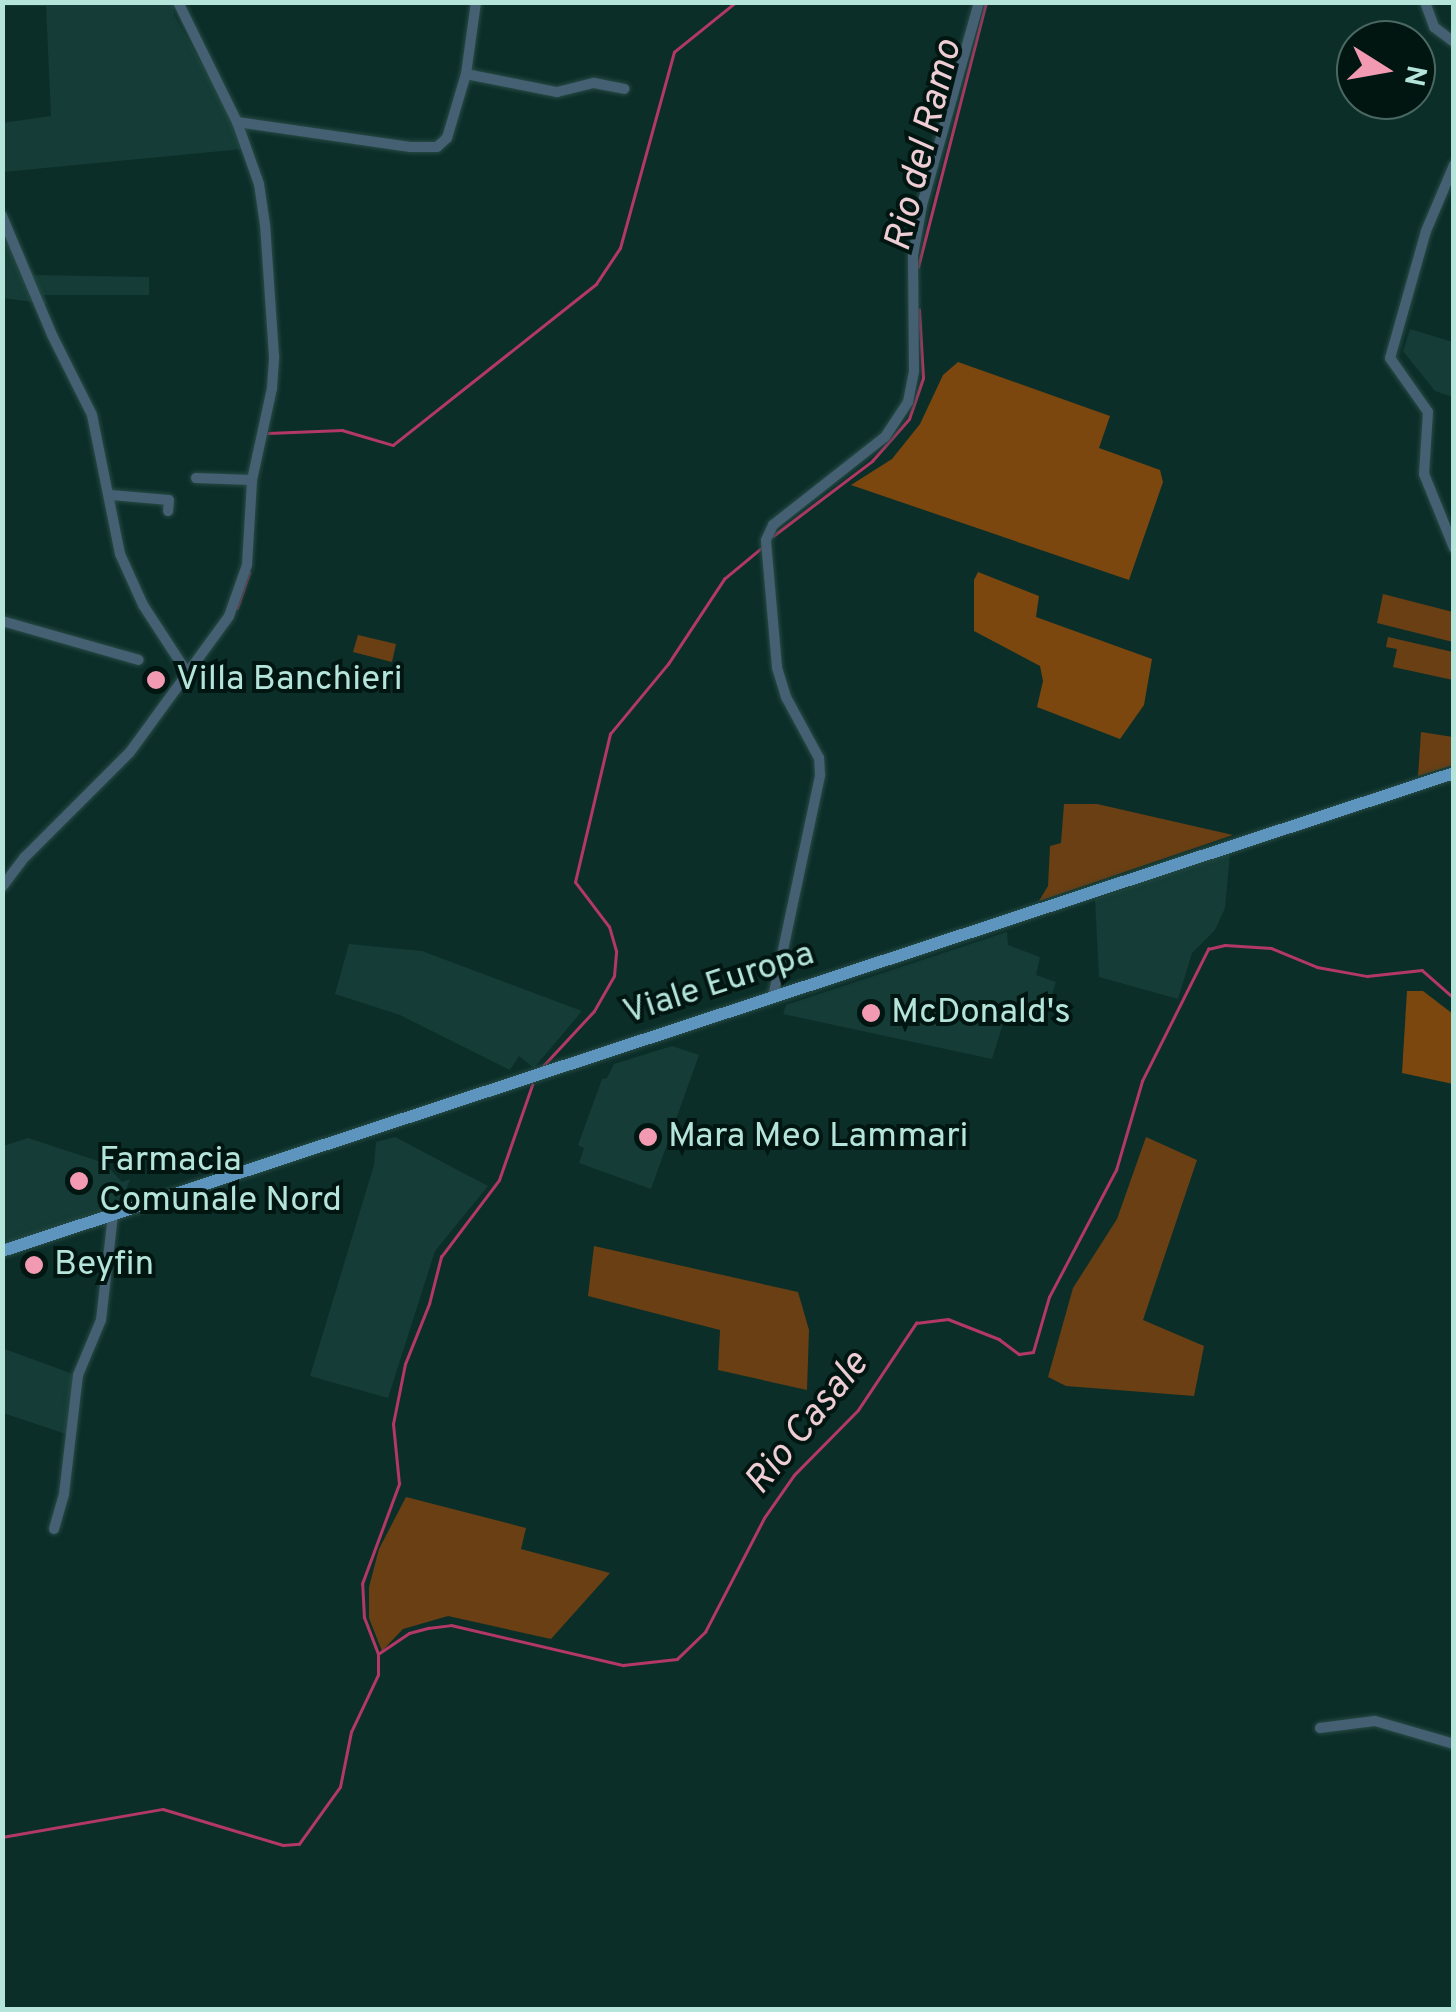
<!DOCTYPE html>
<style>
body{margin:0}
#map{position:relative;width:1456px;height:2012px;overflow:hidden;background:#0c2e29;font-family:Overpass,sans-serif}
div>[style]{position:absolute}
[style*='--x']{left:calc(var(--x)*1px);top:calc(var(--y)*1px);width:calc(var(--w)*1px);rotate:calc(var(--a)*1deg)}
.built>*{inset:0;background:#153c36}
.green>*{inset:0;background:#6a3f13}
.forest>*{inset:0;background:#7b470e}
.stream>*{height:2.5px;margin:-1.25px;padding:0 1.25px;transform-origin:1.25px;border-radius:1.25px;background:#b33865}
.roads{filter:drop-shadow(0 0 2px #274b45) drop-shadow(0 0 2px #274b45)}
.minor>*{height:10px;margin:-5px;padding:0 5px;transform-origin:5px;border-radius:5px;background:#455f73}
.major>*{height:12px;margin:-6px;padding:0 6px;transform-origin:6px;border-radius:6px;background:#5d95be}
.dots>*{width:28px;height:28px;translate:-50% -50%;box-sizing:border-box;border:5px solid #011511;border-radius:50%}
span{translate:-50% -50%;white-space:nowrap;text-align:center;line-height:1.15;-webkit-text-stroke:8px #011511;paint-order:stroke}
.poi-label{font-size:35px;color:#b5e4db}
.left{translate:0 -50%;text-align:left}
.street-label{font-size:35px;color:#b5e4db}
.water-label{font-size:38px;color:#eecdd5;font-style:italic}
.frame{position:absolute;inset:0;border:5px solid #b5e4db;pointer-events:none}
.north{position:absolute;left:1336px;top:20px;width:100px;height:100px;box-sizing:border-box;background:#011511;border:2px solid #496862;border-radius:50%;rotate:101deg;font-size:28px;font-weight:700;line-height:40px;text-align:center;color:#b5e4db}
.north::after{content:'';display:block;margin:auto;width:35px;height:45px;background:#f19ab2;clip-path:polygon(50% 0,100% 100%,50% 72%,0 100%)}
</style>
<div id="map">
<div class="built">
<div style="clip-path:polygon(3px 3px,173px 3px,174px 15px,221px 98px,243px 149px,3px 172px,2px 123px,51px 116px,46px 6px,3px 6px)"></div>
<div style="clip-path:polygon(2px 205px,34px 275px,149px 277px,149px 295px,44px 295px,47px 304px,3px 298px)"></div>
<div style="clip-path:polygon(1410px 329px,1453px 342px,1453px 397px,1435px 391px,1403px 351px)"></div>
<div style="clip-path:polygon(1230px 854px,1225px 908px,1215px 930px,1192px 953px,1178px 999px,1099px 977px,1095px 899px)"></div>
<div style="clip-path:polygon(1007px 932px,1008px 945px,1040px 957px,1036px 975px,1056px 982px,1042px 1025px,1006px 1014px,992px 1059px,783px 1014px,786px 1005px)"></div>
<div style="clip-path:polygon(349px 944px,422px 951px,582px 1011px,534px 1068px,519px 1056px,510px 1070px,400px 1015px,335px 994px)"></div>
<div style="clip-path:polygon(672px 1046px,699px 1055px,651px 1189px,579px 1163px,584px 1148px,578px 1145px,602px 1079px,607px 1078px,614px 1064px)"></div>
<div style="clip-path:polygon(395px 1137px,488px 1186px,435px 1251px,388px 1398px,310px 1376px,374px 1165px,376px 1142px)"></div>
<div style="clip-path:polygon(28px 1138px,104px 1163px,122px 1182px,130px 1179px,121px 1204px,3px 1245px,3px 1146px)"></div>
<div style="clip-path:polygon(2px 1348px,73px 1374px,66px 1434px,3px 1413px)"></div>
</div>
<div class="green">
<div style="clip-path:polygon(1383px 594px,1453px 612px,1453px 642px,1377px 623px)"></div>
<div style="clip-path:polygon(358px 635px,396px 644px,392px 662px,353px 652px)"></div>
<div style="clip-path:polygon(1388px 637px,1453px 652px,1453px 680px,1393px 667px,1397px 649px,1386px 647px)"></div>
<div style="clip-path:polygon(1421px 732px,1453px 737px,1453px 765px,1418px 776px)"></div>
<div style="clip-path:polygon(1064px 804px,1097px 804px,1233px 835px,1039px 901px,1048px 886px,1050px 846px,1061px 843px)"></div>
<div style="clip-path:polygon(1146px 1137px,1197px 1160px,1143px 1320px,1204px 1346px,1194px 1396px,1066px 1386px,1048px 1377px,1073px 1288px,1117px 1219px)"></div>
<div style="clip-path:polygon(594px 1246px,798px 1292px,809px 1330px,807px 1390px,718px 1370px,720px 1330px,588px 1296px)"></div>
<div style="clip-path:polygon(406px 1497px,526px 1528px,521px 1549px,610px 1573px,551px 1639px,448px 1616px,403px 1629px,382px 1651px,369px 1618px,369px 1587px,379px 1549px)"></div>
</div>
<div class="forest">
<div style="clip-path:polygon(958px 362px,1110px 416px,1099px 448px,1160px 470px,1163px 482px,1129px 580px,851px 485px,892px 459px,920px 424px,943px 375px)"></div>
<div style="clip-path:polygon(978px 572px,1039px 596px,1036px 617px,1152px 659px,1144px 705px,1120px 739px,1037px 707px,1043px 681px,1040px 666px,974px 631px,974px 580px)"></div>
<div style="clip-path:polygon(1407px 991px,1423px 991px,1453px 1014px,1453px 1084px,1402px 1073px)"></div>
</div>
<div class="stream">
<div style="--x:918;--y:267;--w:274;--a:-75.6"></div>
<div style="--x:268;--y:433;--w:74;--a:-2.3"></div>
<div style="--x:342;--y:430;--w:53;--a:16.4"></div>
<div style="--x:393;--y:445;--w:259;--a:-38.4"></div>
<div style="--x:596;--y:284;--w:43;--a:-56.3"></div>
<div style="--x:620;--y:248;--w:203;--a:-74.6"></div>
<div style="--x:674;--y:52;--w:80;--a:-38.9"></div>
<div style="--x:773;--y:536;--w:124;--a:-37.1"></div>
<div style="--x:872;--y:461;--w:56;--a:-48.6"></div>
<div style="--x:909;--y:419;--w:43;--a:-71.1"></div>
<div style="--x:923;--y:378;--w:68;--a:-93.4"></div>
<div style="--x:237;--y:608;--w:37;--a:-71"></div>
<div style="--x:542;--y:1067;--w:76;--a:-47.1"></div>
<div style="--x:594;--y:1011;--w:40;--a:-60.3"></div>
<div style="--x:614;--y:976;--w:25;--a:-85"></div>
<div style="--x:616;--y:951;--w:25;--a:-106"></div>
<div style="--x:609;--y:927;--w:56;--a:-127.1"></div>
<div style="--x:575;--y:882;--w:152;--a:-76.7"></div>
<div style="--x:610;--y:734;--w:91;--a:-50.4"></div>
<div style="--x:668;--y:664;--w:102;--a:-56.6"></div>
<div style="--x:724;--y:579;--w:47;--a:-39.8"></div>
<div style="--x:378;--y:1654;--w:39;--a:-111"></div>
<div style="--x:364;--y:1618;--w:34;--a:-93"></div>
<div style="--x:362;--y:1584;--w:107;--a:-69.7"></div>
<div style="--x:399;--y:1484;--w:60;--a:-95.7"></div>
<div style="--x:393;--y:1424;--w:61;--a:-78.7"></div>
<div style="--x:405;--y:1364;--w:65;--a:-68.2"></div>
<div style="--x:429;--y:1304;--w:49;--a:-75.7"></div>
<div style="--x:441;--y:1257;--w:96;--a:-53"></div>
<div style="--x:499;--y:1180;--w:101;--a:-70.8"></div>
<div style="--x:2;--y:1837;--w:163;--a:-9.9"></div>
<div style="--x:163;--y:1809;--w:125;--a:16.7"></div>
<div style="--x:283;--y:1845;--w:16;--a:-4"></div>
<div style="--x:299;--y:1844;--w:70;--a:-54.3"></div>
<div style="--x:340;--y:1787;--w:56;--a:-78.7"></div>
<div style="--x:351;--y:1732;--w:63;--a:-64.7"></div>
<div style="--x:378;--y:1675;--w:21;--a:-90"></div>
<div style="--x:378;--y:1654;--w:37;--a:-34"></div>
<div style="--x:409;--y:1633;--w:20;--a:-15"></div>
<div style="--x:428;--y:1628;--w:23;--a:-7"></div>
<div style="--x:451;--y:1625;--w:177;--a:13.1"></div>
<div style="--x:623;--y:1665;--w:54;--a:-6.3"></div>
<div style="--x:677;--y:1659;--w:39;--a:-44"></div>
<div style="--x:705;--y:1632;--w:128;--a:-62.6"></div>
<div style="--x:764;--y:1518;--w:52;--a:-55.1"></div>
<div style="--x:794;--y:1475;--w:91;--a:-45.4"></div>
<div style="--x:858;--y:1410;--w:105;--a:-56.3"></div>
<div style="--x:916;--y:1323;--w:32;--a:-7"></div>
<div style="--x:948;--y:1319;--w:55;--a:21.4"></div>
<div style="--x:999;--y:1339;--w:25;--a:37"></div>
<div style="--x:1019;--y:1354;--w:14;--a:-8"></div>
<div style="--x:1033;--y:1352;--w:57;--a:-73.8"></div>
<div style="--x:1049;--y:1297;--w:144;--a:-62.2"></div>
<div style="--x:1116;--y:1170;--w:93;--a:-73.7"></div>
<div style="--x:1142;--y:1081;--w:148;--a:-63.4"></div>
<div style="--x:1208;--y:949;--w:17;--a:-13"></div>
<div style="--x:1225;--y:945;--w:46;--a:3.7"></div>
<div style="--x:1271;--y:948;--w:50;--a:22.4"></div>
<div style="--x:1317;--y:967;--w:51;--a:10.2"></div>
<div style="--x:1367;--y:976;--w:55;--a:-6.2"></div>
<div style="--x:1422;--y:970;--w:43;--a:41.2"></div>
</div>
<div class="roads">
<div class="minor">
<div style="--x:1425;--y:2;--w:27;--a:70"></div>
<div style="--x:1434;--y:27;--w:25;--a:37"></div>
<div style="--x:466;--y:74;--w:93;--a:11.2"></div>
<div style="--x:557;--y:92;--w:38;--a:-14"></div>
<div style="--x:594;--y:83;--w:31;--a:11"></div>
<div style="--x:237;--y:122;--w:175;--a:8.2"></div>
<div style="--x:410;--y:147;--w:27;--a:0"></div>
<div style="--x:437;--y:147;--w:13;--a:-42"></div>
<div style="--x:447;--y:138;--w:67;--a:-73.5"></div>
<div style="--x:466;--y:74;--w:73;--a:-82.1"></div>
<div style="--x:1454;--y:165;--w:72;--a:113"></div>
<div style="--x:1426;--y:231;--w:132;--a:105.8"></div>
<div style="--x:1390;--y:358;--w:66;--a:54.9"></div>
<div style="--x:1428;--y:412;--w:62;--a:93.7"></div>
<div style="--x:1424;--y:474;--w:80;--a:67.9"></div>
<div style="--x:2;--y:216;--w:129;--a:67.2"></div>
<div style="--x:52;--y:335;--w:89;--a:63.4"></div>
<div style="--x:92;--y:415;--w:142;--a:78.6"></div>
<div style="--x:120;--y:554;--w:56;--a:65.7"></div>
<div style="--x:143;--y:605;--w:79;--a:56.9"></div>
<div style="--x:196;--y:478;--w:56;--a:2"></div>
<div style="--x:111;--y:495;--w:58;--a:4.9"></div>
<div style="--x:169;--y:500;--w:11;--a:95"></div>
<div style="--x:2;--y:621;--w:142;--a:15.9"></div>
<div style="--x:2;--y:887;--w:38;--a:-53"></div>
<div style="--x:25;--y:857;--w:148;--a:-45"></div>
<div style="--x:130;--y:752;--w:168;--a:-53.9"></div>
<div style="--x:229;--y:616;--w:54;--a:-70.6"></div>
<div style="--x:247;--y:565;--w:85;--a:-86.6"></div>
<div style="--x:252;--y:480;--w:94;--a:-77.7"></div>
<div style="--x:272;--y:388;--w:32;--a:-86"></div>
<div style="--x:274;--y:356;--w:131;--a:-93.9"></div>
<div style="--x:265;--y:225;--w:41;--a:-98.3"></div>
<div style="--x:259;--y:184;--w:66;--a:-109.5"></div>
<div style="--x:237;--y:122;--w:134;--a:-116.2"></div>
<div style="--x:773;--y:997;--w:227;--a:-78"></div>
<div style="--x:820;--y:775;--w:17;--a:-93"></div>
<div style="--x:819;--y:758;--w:69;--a:-118.4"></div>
<div style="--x:786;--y:697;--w:31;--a:-107"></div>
<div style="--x:777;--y:667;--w:127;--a:-95"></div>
<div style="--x:766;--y:540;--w:17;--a:-65"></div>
<div style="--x:773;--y:525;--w:142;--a:-38.2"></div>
<div style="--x:885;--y:437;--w:42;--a:-56.7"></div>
<div style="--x:908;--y:402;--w:32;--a:-79"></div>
<div style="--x:914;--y:371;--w:116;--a:-90.5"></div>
<div style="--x:913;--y:255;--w:51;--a:-79.8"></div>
<div style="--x:922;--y:205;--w:211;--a:-74.3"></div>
<div style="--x:54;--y:1529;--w:36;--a:-74"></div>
<div style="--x:64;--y:1494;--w:120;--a:-83.3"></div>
<div style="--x:78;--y:1375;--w:60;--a:-67.3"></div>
<div style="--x:101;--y:1320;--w:106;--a:-83.5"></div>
<div style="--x:1320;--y:1728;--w:55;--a:-7.3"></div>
<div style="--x:1375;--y:1721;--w:82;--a:16.2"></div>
</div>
<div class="major">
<div style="--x:2;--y:1251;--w:1529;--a:-18.22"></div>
</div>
</div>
<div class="dots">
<div style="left:156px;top:680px;background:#f19ab2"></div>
<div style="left:871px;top:1013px;background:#f19ab2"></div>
<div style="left:648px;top:1137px;background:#f19ab2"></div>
<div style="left:79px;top:1181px;background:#f19ab2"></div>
<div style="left:34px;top:1265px;background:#f19ab2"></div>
</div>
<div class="poi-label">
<span class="left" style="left:176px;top:680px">Villa Banchieri</span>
<span class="left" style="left:891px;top:1013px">McDonald's</span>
<span class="left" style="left:668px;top:1137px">Mara Meo Lammari</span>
<span class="left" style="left:99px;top:1181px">Farmacia<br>Comunale Nord</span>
<span class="left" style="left:54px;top:1265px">Beyfin</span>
</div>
<div class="street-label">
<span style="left:719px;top:984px;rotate:-18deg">Viale Europa</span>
</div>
<div class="water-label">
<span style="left:925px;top:146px;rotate:-76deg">Rio del Ramo</span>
<span style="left:808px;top:1424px;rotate:-51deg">Rio Casale</span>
</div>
<div class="frame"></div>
<div class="north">N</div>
</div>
